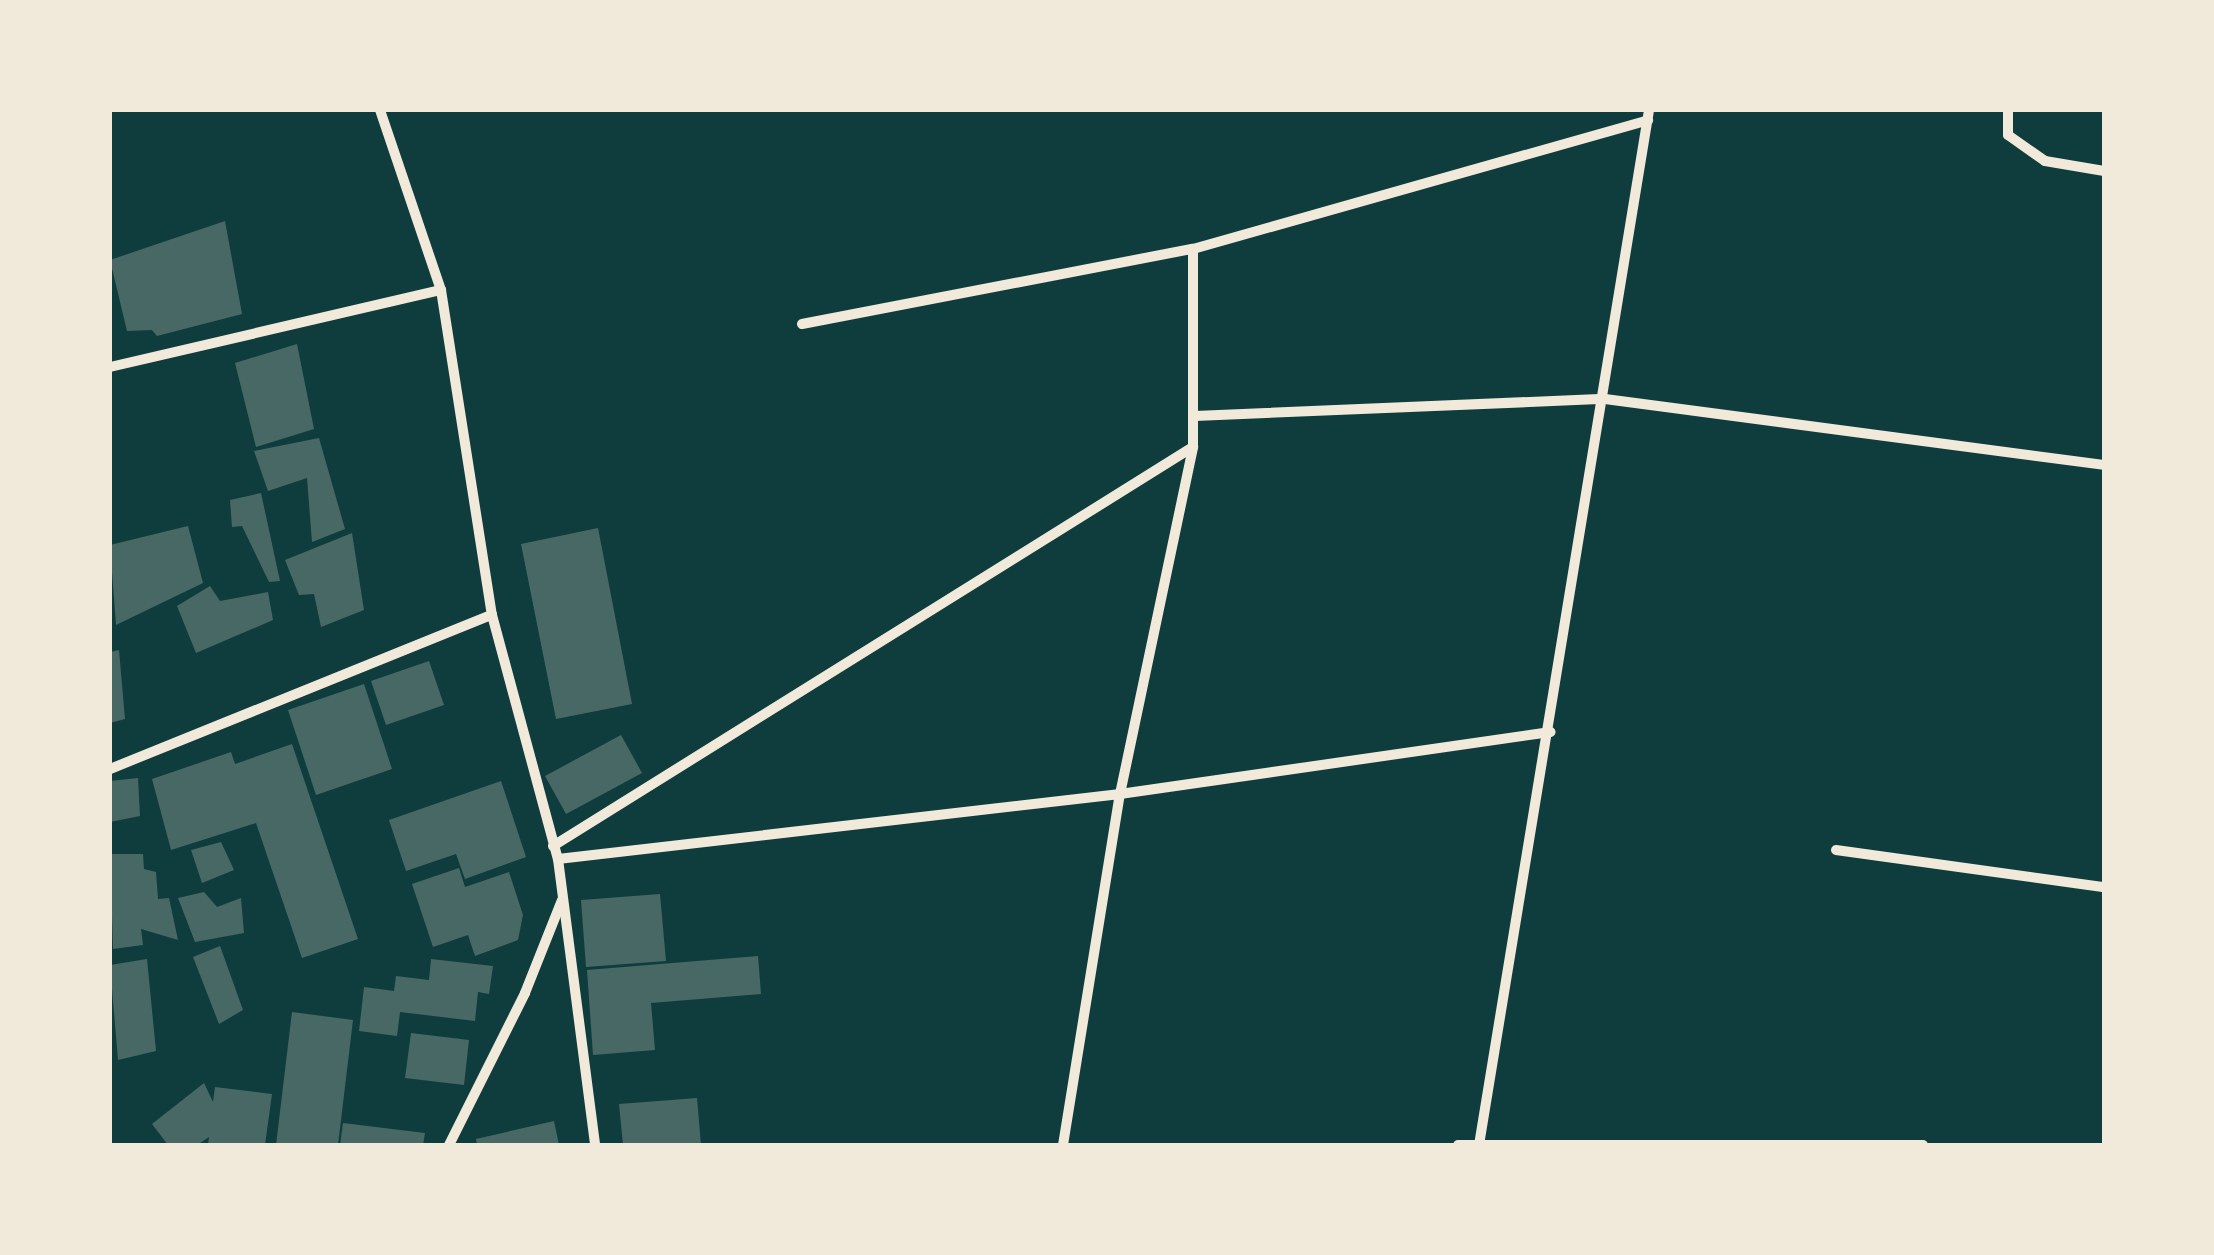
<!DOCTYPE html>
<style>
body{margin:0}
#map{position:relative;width:2214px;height:1255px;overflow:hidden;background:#0f3d3e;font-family:"DM Sans",sans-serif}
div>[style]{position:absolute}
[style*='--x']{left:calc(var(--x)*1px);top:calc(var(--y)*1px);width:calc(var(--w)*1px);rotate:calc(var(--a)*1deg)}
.building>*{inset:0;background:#486865}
.minor>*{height:10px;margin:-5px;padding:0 5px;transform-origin:5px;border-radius:5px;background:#f1e9da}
span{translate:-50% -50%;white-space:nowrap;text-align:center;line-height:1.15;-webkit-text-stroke:10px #f1e9da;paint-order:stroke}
.frame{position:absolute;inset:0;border:112px solid #f1e9da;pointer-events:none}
</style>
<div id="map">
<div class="building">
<div style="clip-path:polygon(225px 221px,242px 314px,157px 336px,152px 330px,127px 331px,110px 260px)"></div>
<div style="clip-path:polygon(297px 344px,314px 429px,256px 447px,235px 363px)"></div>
<div style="clip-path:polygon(319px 438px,345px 529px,312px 542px,307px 478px,268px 491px,254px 451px)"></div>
<div style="clip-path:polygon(261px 493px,280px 581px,269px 582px,242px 526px,232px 527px,230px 500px)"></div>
<div style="clip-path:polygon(188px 526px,203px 583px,116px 625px,110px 545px)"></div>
<div style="clip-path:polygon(598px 528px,632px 704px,556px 719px,521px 544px)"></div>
<div style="clip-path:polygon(352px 533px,364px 610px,321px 627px,314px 594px,299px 595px,285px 560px)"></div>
<div style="clip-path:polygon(210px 586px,220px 601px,268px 592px,273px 620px,196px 653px,177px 606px)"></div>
<div style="clip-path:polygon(119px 650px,125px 719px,110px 723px,110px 652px)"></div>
<div style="clip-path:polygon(429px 661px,444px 705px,386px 725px,371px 681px)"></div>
<div style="clip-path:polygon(364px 684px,392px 769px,316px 795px,288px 710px)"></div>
<div style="clip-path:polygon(621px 735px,642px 773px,566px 814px,545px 776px)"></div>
<div style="clip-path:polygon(292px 744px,358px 939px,302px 958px,256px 823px,171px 850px,152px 779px,231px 752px,235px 764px)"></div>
<div style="clip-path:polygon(138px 778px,140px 816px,110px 822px,110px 781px)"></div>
<div style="clip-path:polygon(501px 781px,526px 857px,465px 879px,456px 854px,406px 871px,389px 820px)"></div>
<div style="clip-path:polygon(221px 842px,234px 870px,202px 883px,191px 850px)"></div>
<div style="clip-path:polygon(110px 854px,143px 854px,144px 869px,156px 872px,158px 899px,169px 898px,178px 940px,141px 929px,143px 945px,113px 949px)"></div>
<div style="clip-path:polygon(459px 868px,465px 887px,509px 872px,523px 915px,518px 940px,475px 956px,468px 935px,433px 947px,412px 884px)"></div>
<div style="clip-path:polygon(204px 892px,217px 907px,241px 898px,244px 933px,195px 942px,178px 898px)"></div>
<div style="clip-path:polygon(660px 894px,666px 961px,586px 967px,581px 900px)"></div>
<div style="clip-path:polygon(220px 946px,243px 1010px,219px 1024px,193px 957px)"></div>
<div style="clip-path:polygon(758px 956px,761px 994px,651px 1003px,655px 1050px,593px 1055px,587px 970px)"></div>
<div style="clip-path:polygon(147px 959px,156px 1051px,118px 1060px,110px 965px)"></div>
<div style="clip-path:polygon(431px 959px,493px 966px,489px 994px,478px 992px,475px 1021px,400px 1012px,397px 1036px,359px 1031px,364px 987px,394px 991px,396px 976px,429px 980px)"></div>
<div style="clip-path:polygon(292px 1012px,353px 1020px,338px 1145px,276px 1145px)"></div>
<div style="clip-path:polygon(411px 1033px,469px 1040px,464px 1085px,405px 1078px)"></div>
<div style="clip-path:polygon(204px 1083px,213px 1102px,215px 1087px,272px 1094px,265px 1145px,208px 1145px,209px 1137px,197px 1145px,168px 1145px,152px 1124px)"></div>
<div style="clip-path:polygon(697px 1098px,701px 1145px,623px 1145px,619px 1104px)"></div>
<div style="clip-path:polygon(554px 1121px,559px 1145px,477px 1145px,476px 1139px)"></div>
<div style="clip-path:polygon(343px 1123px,425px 1133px,423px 1145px,340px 1145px)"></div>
</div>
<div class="minor">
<div style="--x:380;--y:110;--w:190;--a:71.3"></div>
<div style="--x:441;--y:290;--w:329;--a:81.1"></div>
<div style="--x:492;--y:615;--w:253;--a:74.9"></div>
<div style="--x:558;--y:859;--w:288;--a:82.6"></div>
<div style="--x:2008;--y:110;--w:25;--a:90"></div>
<div style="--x:2008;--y:135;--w:45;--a:35.1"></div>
<div style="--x:2045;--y:161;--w:60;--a:9.6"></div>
<div style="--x:802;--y:324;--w:398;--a:-10.9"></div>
<div style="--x:1193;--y:249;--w:473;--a:-15.8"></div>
<div style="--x:110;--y:367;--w:340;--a:-13.1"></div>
<div style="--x:1195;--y:416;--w:410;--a:-2.4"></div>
<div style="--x:1605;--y:399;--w:503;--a:7.53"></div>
<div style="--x:110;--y:769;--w:412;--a:-22"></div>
<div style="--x:553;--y:846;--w:754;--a:-31.94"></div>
<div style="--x:1836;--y:850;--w:271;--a:7.9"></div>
<div style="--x:558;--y:859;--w:566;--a:-6.6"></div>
<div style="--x:1120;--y:794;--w:435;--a:-8.2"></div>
<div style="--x:449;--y:1145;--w:170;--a:-63.4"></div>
<div style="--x:525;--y:993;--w:100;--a:-68.3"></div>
<div style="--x:1063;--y:1145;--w:356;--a:-80.8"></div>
<div style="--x:1120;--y:794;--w:355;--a:-78.1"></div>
<div style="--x:1193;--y:447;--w:198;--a:-90"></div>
<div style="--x:1458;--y:1145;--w:465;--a:0"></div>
<div style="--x:1479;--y:1145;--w:1049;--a:-80.67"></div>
</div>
<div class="frame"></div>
</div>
